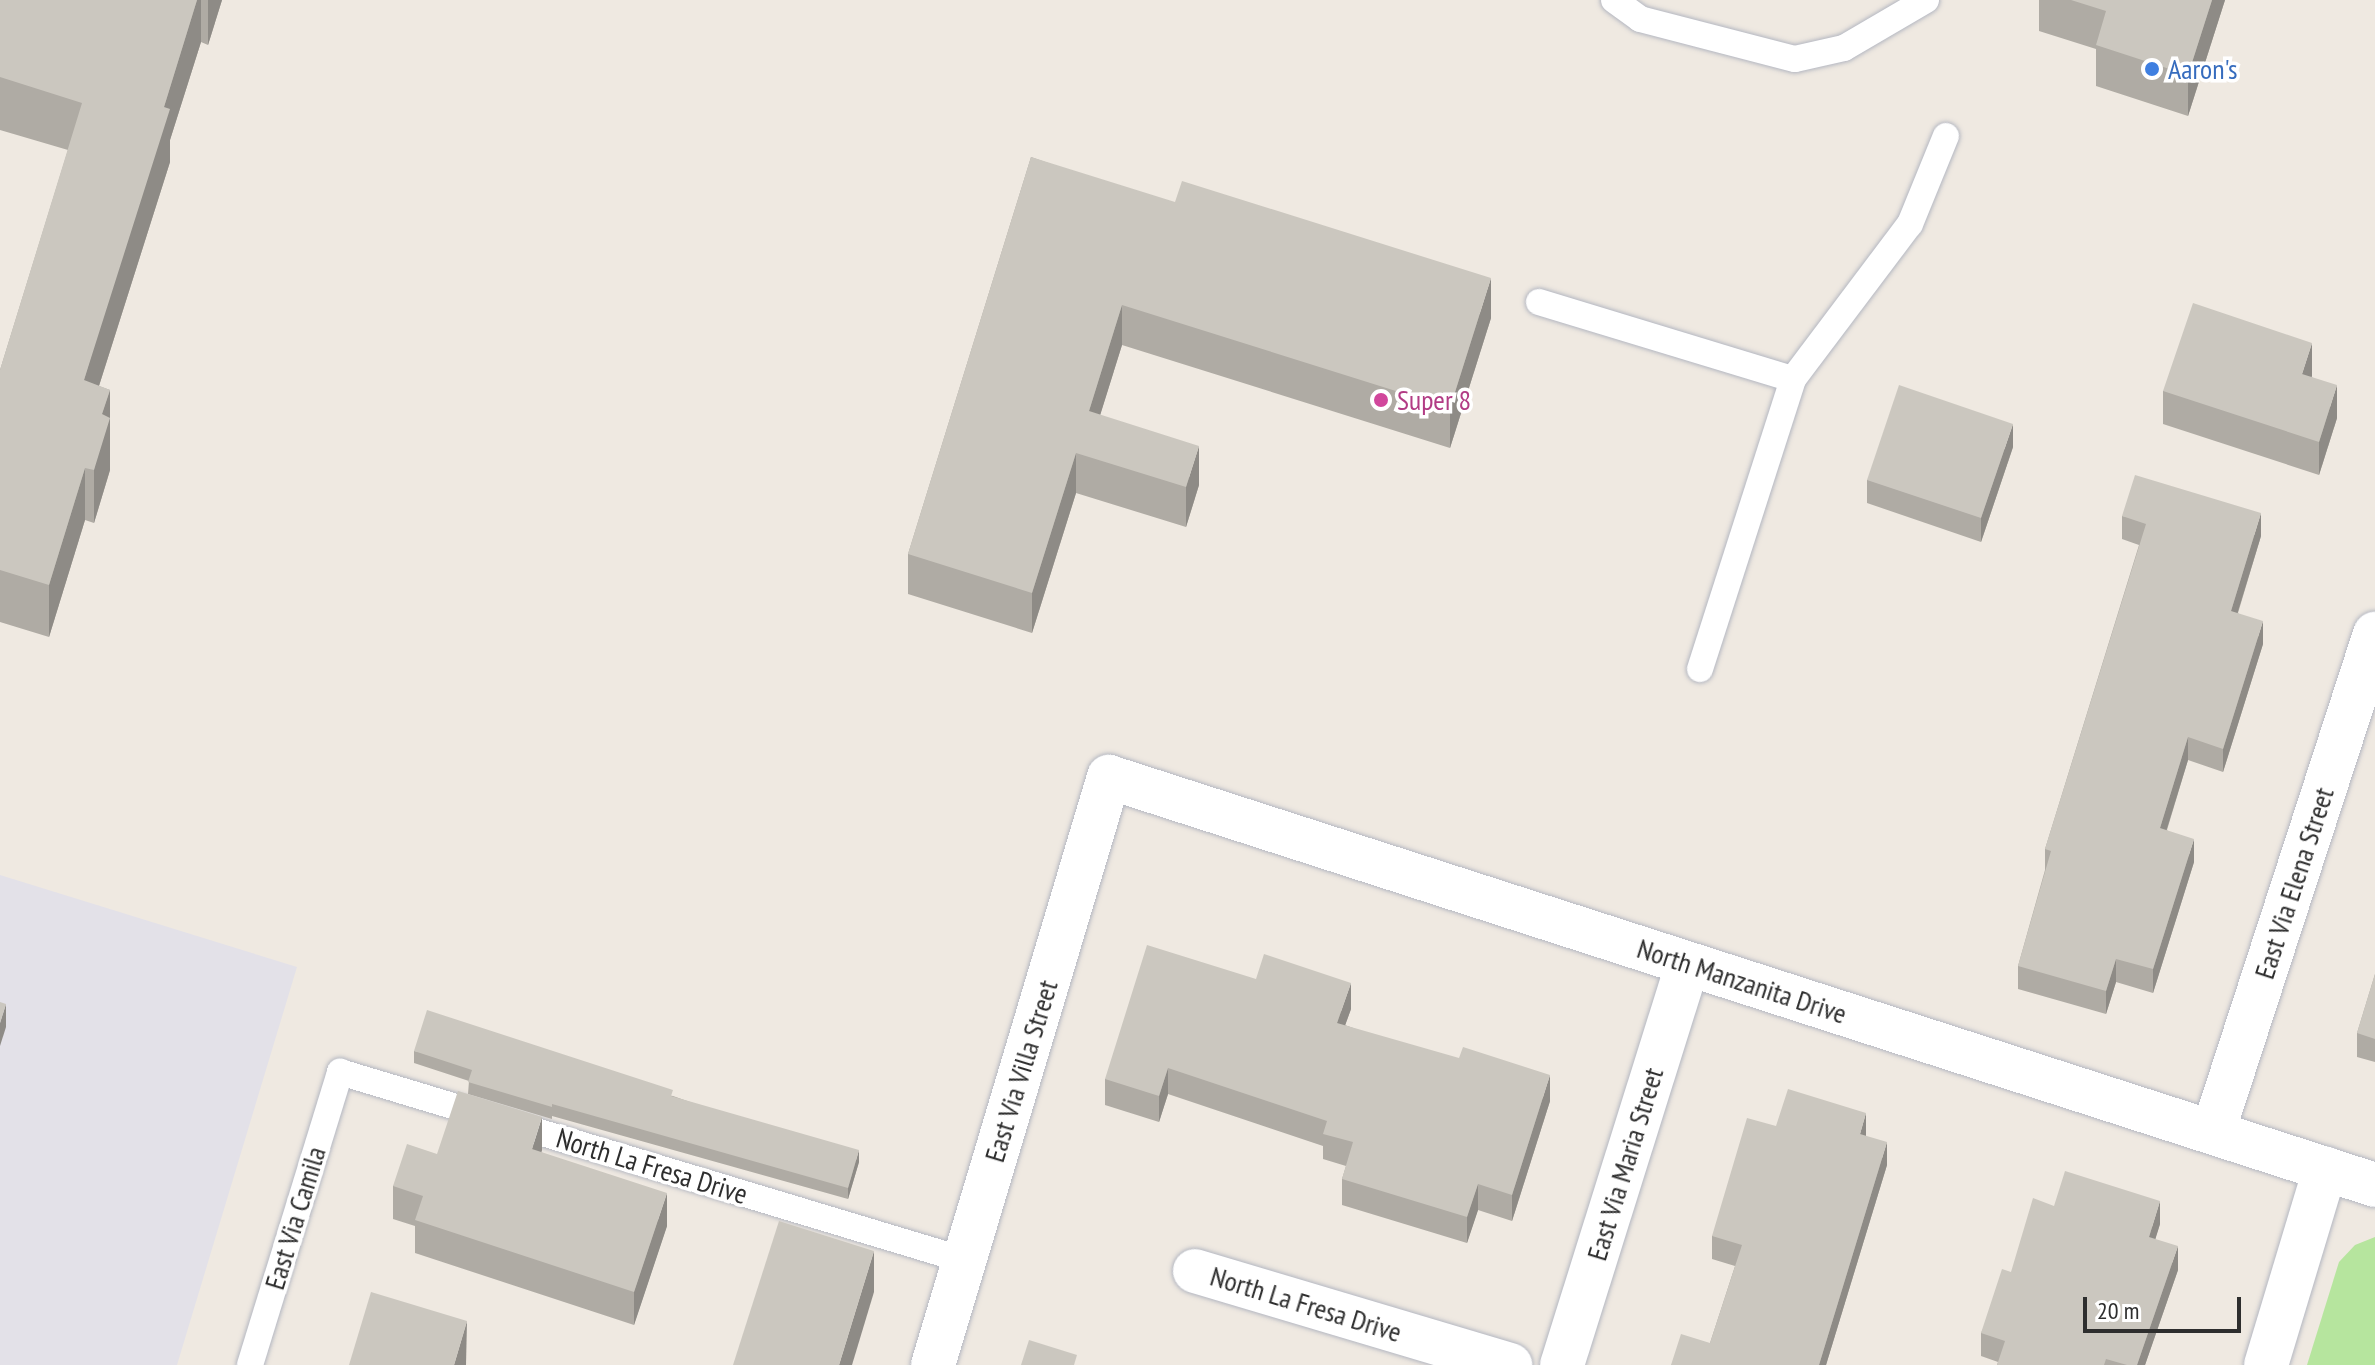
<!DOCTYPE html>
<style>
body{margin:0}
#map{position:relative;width:2375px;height:1365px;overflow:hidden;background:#efe9e1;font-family:"PT Sans Narrow",sans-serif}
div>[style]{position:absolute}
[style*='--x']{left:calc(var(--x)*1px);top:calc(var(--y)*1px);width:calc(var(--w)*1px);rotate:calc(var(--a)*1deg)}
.industrial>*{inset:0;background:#e3e1e8}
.green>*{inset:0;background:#b6e59e}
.roads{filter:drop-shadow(0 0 2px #b4b7c1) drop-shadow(0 0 2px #b4b7c1)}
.service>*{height:26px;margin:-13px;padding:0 13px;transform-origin:13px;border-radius:13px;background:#fff}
.minor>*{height:44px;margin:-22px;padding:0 22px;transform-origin:22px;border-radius:22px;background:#fff}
.wall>*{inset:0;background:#afaba4}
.shaded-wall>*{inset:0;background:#8e8b86}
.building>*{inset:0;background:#cbc7bf}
.dots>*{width:22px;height:22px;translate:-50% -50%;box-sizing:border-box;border:4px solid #fff;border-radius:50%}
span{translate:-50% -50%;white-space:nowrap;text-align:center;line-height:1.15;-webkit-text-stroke:7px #fff;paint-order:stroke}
.shop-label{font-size:28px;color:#366cbe}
.left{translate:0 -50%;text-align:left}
.hotel-label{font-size:28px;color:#b23c85}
.street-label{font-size:28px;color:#2e2e2e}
.scale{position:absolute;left:2083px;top:1297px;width:158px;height:36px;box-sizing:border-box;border:4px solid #2e2e2e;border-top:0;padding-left:10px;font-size:24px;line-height:28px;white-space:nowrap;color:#2e2e2e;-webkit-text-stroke:6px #fff;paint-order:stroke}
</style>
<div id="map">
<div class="industrial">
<div style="clip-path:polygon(0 875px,297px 967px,177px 1365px,0 1365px)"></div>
</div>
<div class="green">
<div style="clip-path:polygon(2375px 1237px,2375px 1365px,2307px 1365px,2339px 1262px,2355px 1245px)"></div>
</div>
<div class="roads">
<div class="service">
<div style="--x:1614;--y:0;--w:32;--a:36"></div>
<div style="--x:1640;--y:19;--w:160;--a:14.5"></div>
<div style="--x:1795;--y:59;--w:50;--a:-12.7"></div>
<div style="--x:1844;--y:48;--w:95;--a:-30.3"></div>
<div style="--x:1539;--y:302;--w:265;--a:16.9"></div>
<div style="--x:1793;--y:379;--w:194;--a:-53"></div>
<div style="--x:1910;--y:224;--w:95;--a:-67.8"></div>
<div style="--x:1700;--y:669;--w:305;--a:-72.2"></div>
<div style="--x:250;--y:1365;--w:307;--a:-72.9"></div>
<div style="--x:340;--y:1072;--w:652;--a:16.77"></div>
</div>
<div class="minor">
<div style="--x:2213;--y:1132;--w:524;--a:-71.98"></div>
<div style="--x:1195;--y:1271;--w:329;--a:16.6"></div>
<div style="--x:933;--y:1365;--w:614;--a:-73.34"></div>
<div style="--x:1109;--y:777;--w:1330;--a:17.86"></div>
<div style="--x:1562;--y:1365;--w:420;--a:-72.6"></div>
<div style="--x:2266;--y:1365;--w:205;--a:-73.2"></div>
</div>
</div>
<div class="wall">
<div style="clip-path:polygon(0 0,222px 0,208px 45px,201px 42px,170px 140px,170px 162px,99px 386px,110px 390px,110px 470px,94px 523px,85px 520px,49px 637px,0 622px,0 370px,68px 150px,0 130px)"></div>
<div style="clip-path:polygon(2039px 0,2225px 0,2188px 116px,2096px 86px,2096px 49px,2039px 31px)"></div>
<div style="clip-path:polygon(1031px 157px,1491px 318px,1450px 448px,1122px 345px,1100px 415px,1199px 485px,1186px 527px,1076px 493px,1032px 633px,908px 594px,908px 554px)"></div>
<div style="clip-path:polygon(2312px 377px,2337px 418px,2319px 475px,2163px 424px,2163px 391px)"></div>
<div style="clip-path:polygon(2013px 447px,1981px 542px,1867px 503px,1867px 480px)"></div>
<div style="clip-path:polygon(2122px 516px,2261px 536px,2238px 613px,2263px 644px,2223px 772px,2188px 760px,2167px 830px,2194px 862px,2153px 993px,2116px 982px,2106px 1014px,2018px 989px,2018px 966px,2045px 870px,2045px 849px,2139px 545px,2122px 539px)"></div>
<div style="clip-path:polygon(2375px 974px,2375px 1062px,2357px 1057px,2357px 1033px)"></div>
<div style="clip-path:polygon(1351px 1009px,1345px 1025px,1550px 1101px,1512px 1221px,1478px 1210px,1467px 1243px,1342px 1205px,1342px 1179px,1346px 1166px,1323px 1159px,1323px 1146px,1168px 1094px,1159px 1122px,1105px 1105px,1105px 1079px)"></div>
<div style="clip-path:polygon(414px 1051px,673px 1096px,859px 1162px,848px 1199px,552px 1116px,552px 1119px,468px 1094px,469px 1081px,414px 1063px)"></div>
<div style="clip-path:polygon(1866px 1136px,1887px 1165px,1826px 1365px,1671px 1365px,1710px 1343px,1735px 1266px,1712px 1259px,1712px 1236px)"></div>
<div style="clip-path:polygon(542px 1150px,541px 1152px,667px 1226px,634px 1325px,415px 1253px,415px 1226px,393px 1219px,393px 1186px,437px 1154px)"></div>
<div style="clip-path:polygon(2160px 1224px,2155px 1239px,2178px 1270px,2145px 1365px,1997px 1365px,1998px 1362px,1981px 1356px,1981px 1333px,2011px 1272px)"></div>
</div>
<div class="shaded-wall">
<div style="clip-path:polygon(197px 0,201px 0,201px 42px,170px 140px,170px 162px,84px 433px,84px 380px,164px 107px)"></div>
<div style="clip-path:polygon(208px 0,222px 0,208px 45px)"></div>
<div style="clip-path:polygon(2212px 0,2225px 0,2188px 116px,2188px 75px)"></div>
<div style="clip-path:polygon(1491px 278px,1491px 318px,1450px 448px,1450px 408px)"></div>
<div style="clip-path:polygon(1122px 305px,1122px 345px,1089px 451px,1089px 411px)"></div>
<div style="clip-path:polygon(2312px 343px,2312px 376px,2302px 407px,2302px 374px)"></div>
<div style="clip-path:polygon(2337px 385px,2337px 418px,2319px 475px,2319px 442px)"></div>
<div style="clip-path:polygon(110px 390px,110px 470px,94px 523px,94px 470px,102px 414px)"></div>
<div style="clip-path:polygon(2013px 424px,2013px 447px,1981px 542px,1981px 518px)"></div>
<div style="clip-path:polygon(1199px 446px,1199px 485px,1186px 527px,1186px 487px)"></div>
<div style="clip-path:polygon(1076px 453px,1076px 493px,1032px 633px,1032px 593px)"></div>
<div style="clip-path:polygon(85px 468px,85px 520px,49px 637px,49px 585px)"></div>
<div style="clip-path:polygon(2261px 513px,2261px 536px,2231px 634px,2231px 611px)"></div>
<div style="clip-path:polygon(2263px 621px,2263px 644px,2223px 772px,2223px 749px)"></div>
<div style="clip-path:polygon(2188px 737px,2188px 760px,2160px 851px,2160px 828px)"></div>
<div style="clip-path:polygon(2194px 839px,2194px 862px,2153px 993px,2153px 969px)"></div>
<div style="clip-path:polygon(2116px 959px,2116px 982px,2106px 1014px,2106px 991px)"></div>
<div style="clip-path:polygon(1351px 983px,1351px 1009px,1337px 1048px,1337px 1023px)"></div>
<div style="clip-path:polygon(6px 1004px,6px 1027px,0 1046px,0 1023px)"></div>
<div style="clip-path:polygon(1168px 1068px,1168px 1094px,1159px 1122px,1159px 1096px)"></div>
<div style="clip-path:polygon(1550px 1075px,1550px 1101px,1512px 1221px,1512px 1195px)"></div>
<div style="clip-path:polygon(1866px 1113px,1866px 1136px,1860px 1158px,1860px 1134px)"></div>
<div style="clip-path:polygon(542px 1117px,542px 1150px,532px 1182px,532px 1149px)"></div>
<div style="clip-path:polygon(1887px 1142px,1887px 1165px,1826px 1365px,1819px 1365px)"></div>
<div style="clip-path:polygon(859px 1150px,859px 1162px,848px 1199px,848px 1188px)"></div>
<div style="clip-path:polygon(1478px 1184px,1478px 1210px,1467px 1243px,1467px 1217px)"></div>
<div style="clip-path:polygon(667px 1193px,667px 1226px,634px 1325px,634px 1292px)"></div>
<div style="clip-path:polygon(2160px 1201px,2160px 1224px,2149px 1260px,2149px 1237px)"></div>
<div style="clip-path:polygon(2178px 1246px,2178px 1270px,2145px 1365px,2137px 1365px)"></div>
<div style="clip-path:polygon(874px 1251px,874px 1292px,852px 1365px,839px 1365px)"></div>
<div style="clip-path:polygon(467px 1321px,466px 1365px,454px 1365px)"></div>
</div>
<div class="building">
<div style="clip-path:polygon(0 0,197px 0,164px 107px,170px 109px,84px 380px,110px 390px,102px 414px,110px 418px,94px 470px,85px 468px,49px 585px,0 570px,0 370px,82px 103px,0 77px)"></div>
<div style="clip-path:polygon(2071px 0,2212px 0,2188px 75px,2096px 45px,2106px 11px)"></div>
<div style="clip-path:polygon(1031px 157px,1175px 202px,1182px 181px,1491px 278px,1450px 408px,1122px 305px,1089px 411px,1199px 446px,1186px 487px,1076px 453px,1032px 593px,908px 554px)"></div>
<div style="clip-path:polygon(2193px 303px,2312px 343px,2302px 374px,2337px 385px,2319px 442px,2163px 391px)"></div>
<div style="clip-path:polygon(1899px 385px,2013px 424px,1981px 518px,1867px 480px)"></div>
<div style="clip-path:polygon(2135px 475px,2261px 513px,2231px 611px,2263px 621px,2223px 749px,2188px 737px,2160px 828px,2194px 839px,2153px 969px,2116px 959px,2106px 991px,2018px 966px,2051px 851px,2045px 849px,2146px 524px,2122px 516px)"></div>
<div style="clip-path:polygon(1147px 945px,1256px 979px,1264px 954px,1351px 983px,1337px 1023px,1459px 1058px,1463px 1047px,1550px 1075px,1512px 1195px,1478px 1184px,1467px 1217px,1342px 1179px,1353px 1142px,1323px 1134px,1327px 1121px,1168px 1068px,1159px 1096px,1105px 1079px)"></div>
<div style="clip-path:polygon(2375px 974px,2375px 1039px,2357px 1033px)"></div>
<div style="clip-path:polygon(0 1002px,6px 1004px,0 1023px)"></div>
<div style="clip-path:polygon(427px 1010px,673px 1090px,671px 1096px,859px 1150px,848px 1188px,552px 1104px,552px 1107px,468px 1082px,472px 1070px,414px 1051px)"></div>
<div style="clip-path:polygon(1788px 1089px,1866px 1113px,1860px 1134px,1887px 1142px,1819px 1365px,1671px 1365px,1681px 1334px,1710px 1343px,1742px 1245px,1712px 1236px,1747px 1118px,1776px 1126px)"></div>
<div style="clip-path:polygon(458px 1091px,542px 1117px,532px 1149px,667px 1193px,634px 1292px,415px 1220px,423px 1196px,393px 1186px,407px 1144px,437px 1154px)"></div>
<div style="clip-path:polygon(2065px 1171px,2160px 1201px,2149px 1237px,2178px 1246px,2137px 1365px,2127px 1365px,2106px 1359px,2104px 1365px,1997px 1365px,2005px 1341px,1981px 1333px,2002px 1269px,2011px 1272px,2033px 1198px,2054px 1206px)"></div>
<div style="clip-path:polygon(779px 1221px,874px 1251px,839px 1365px,733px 1365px)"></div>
<div style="clip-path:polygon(371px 1292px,467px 1321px,454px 1365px,349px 1365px)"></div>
<div style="clip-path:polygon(1029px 1340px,1077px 1355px,1074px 1365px,1021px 1365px)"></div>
</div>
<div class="dots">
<div style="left:2152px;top:69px;background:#3f7fe0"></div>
<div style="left:1381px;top:400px;background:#d1479c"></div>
</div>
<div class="shop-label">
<span class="left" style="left:2168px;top:69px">Aaron's</span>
</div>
<div class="hotel-label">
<span class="left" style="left:1397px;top:400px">Super 8</span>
</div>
<div class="street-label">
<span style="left:2294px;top:883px;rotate:-72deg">East Via Elena Street</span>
<span style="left:1742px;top:981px;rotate:18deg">North Manzanita Drive</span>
<span style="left:1021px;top:1071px;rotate:-73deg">East Via Villa Street</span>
<span style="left:1625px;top:1164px;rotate:-73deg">East Via Maria Street</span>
<span style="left:652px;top:1166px;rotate:17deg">North La Fresa Drive</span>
<span style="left:295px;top:1218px;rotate:-73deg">East Via Camila</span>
<span style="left:1306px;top:1304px;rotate:17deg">North La Fresa Drive</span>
</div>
<div class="scale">20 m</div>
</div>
